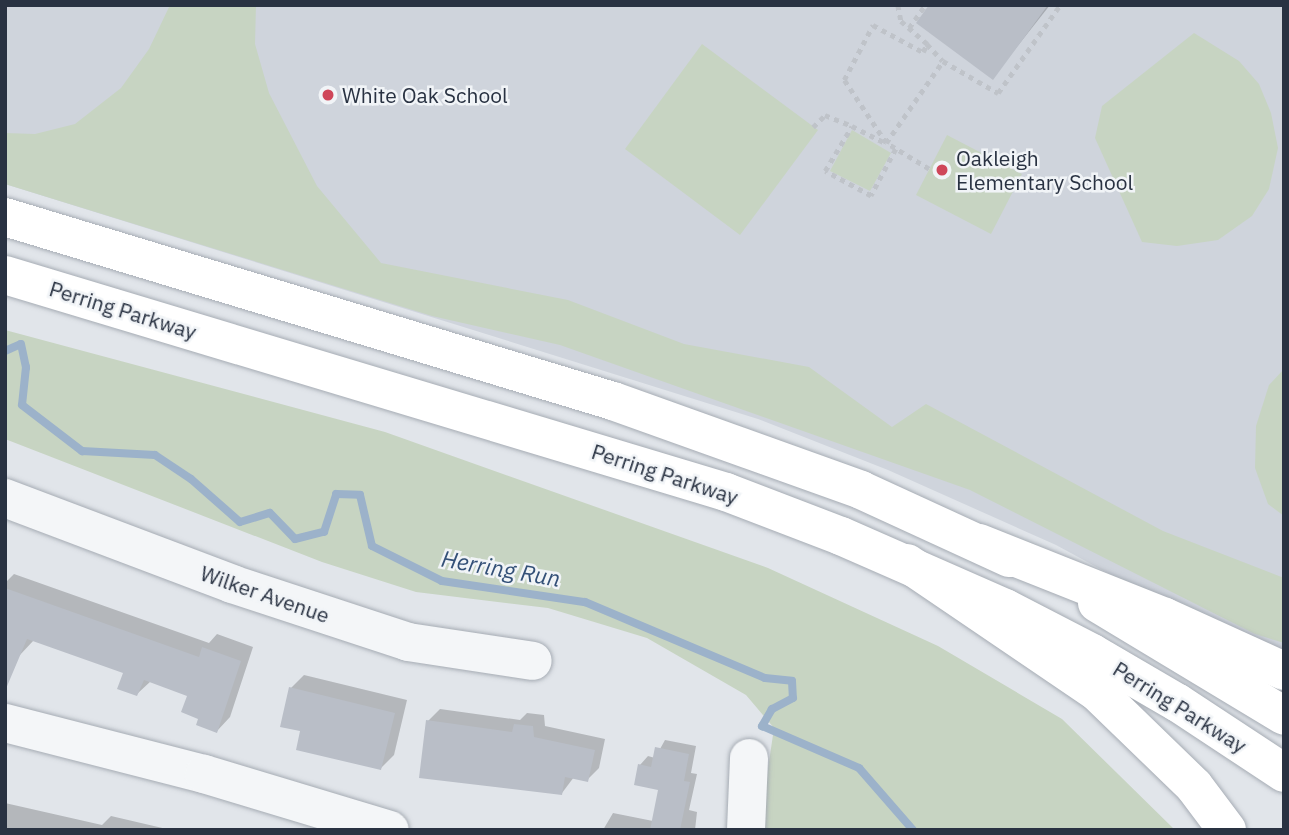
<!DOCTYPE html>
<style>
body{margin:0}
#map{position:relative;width:1289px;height:835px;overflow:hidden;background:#e1e5ea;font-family:"IBM Plex Sans",sans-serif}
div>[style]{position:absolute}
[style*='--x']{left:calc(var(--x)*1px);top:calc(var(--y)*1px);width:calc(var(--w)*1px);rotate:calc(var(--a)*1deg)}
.built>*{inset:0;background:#cfd4dc}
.green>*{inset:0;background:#c7d4c2}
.shadow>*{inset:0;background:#0003}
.stream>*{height:8px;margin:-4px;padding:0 4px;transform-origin:4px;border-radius:4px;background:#9cb2ca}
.building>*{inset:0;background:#b9bec7}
.path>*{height:4.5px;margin-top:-2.25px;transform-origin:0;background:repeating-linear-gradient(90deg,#bfc3c9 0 5px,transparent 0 10px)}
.roads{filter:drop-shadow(0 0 2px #a6acb4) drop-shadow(0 0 2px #a6acb4)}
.minor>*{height:38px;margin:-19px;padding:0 19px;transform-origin:19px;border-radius:19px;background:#f4f6f8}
.major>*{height:38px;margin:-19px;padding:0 19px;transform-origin:19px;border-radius:19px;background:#fff}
.highway>*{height:38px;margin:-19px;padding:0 19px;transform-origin:19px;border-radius:19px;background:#fff}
.dots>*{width:19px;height:19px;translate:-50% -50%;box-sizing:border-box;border:4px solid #f1f4f7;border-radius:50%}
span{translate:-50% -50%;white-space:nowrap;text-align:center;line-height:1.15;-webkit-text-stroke:5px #f1f4f7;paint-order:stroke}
.poi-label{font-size:21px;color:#293242}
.left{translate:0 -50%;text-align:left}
.street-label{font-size:21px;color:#293242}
.water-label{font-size:23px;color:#335077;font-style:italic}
.frame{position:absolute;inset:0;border:7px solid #293242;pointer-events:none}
</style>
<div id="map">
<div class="built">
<div style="clip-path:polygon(5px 5px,1284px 5px,1284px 658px,1187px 616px,1056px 545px,888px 470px,758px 419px,5px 184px)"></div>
</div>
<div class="green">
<div style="clip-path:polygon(170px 5px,256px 5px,255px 44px,269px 93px,317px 186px,381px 263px,568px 300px,684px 344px,809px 367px,892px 427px,926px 404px,1163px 531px,1284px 578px,1284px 643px,1255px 634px,970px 490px,560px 345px,432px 316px,5px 184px,5px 133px,35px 134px,75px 124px,121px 88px,149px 49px)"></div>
<div style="clip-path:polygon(1194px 33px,1239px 61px,1259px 84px,1271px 113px,1278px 148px,1269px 189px,1252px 216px,1218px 240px,1177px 246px,1142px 242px,1095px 138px,1102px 106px)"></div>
<div style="clip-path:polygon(702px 44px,818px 130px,740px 235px,625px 149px)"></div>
<div style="clip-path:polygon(852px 130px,891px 153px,870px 191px,830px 171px)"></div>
<div style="clip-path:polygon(947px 135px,1022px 174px,991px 234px,916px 195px)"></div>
<div style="clip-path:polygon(5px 330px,385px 432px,768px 568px,938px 646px,1062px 719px,1175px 830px,759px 830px,774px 728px,746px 695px,647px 638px,548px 608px,416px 592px,322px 562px,5px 439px)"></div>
<div style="clip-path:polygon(1284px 369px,1284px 516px,1268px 504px,1255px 468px,1256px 426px,1269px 385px)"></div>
</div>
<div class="shadow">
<div style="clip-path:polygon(931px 5px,1050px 5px,993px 77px)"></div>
<div style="clip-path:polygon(14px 574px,209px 643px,217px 634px,253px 647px,230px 717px,217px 731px,200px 718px,189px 695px,151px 681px,137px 694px,125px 672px,34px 640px,19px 656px,5px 651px,5px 583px)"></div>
<div style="clip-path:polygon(304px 675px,407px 700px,394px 755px,381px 768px,302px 730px,291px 688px)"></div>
<div style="clip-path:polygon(440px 709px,520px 720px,527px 713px,544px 715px,545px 726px,605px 739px,599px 768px,587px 780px,574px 777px,562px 793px,428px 721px)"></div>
<div style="clip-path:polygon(665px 740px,696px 746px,691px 773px,697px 774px,689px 810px,697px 812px,695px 830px,603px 830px,613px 813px,653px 821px,660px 788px,640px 765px,648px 756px,655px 758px)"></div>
<div style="clip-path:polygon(5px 803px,102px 825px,111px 816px,171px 830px,5px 830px)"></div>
</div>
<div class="stream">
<div style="--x:5;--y:351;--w:17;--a:-24"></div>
<div style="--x:21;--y:344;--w:24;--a:78"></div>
<div style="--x:26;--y:367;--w:38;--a:96"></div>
<div style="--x:22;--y:405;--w:76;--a:37.5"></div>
<div style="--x:82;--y:451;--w:73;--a:3.1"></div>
<div style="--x:155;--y:455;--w:43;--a:33.7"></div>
<div style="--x:191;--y:479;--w:65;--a:41.3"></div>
<div style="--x:240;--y:522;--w:31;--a:-17"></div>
<div style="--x:270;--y:513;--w:36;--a:46"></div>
<div style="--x:295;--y:539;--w:30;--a:-14"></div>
<div style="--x:324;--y:532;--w:40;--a:-72"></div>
<div style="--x:336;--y:494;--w:24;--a:2"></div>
<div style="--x:360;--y:495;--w:52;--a:76.8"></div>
<div style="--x:372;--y:546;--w:78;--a:26.6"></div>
<div style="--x:442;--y:581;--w:145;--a:8.4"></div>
<div style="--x:585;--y:602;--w:195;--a:22.9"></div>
<div style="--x:765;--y:678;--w:27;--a:6"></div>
<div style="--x:792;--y:681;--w:17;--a:87"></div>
<div style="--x:793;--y:698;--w:24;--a:152"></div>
<div style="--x:772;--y:709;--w:20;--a:120"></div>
<div style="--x:762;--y:726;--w:106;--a:23.4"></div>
<div style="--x:859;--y:768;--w:82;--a:48.9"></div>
</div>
<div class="building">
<div style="clip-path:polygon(929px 5px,1048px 5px,993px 80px,916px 23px)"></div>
<div style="clip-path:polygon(5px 588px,199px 657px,202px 647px,241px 661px,217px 733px,196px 725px,198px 719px,181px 712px,187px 696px,144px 680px,137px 696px,117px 689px,123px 673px,27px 639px,5px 691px)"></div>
<div style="clip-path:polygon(289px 687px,395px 713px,381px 770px,296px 750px,300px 731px,280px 727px)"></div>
<div style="clip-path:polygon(426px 720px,512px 732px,514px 724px,533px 726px,534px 737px,595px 750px,588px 782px,565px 777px,562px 795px,419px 778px)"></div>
<div style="clip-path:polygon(655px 747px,689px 754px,684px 781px,690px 782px,680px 830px,650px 830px,658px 790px,634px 785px,638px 764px,651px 767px)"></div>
</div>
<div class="path">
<div style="--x:898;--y:5;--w:16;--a:79"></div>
<div style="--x:901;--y:21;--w:35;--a:41"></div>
<div style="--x:909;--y:28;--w:28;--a:-55"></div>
<div style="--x:813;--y:127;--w:17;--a:-45"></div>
<div style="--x:825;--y:115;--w:29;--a:22"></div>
<div style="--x:896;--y:149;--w:53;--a:118"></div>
<div style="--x:871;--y:196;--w:52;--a:-151.5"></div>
<div style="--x:825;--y:171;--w:52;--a:-59"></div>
<div style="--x:852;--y:126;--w:38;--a:27"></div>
<div style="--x:886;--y:143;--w:76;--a:-123.7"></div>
<div style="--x:844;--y:80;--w:62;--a:-62.2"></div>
<div style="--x:873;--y:25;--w:57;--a:28.4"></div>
<div style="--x:923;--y:52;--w:9;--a:-63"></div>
<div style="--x:927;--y:44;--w:23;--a:47"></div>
<div style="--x:929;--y:169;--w:50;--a:-148.8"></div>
<div style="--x:886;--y:143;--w:100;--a:-55.2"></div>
<div style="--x:943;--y:61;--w:64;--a:30.2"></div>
<div style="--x:998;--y:93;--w:108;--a:-54.8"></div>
</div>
<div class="roads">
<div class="minor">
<div style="--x:5;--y:498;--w:243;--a:20.7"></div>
<div style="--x:232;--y:584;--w:185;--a:18.2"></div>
<div style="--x:408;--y:642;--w:126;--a:8.6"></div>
<div style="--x:5;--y:723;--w:205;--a:14.4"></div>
<div style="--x:204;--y:774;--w:194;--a:16.8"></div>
<div style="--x:746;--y:830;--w:72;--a:-87.6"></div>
</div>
<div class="major">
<div style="--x:5;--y:217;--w:635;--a:16.84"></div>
<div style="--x:613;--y:401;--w:263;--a:19.7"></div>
<div style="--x:861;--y:490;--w:163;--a:24.7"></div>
<div style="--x:5;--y:275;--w:753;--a:16.75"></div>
<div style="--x:726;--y:492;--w:123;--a:20.9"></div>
<div style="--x:841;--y:536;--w:179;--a:23.7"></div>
<div style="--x:1005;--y:608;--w:98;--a:27.3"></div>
<div style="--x:1092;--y:653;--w:99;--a:30.2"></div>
<div style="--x:1178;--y:703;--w:127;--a:33.4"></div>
<div style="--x:1097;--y:603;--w:218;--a:31.1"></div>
</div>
<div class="highway">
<div style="--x:979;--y:543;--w:200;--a:21.7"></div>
<div style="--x:1165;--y:617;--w:131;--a:24.4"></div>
<div style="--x:907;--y:563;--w:230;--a:34.2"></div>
<div style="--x:1097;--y:692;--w:135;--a:44.1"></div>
<div style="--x:1194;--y:786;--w:55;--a:53.1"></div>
</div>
</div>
<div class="dots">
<div style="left:328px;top:95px;background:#cf4659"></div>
<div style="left:942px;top:170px;background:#cf4659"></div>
</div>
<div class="poi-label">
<span class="left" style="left:342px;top:95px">White Oak School</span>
<span class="left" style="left:956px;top:170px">Oakleigh<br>Elementary School</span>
</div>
<div class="street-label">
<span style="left:123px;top:310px;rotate:17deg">Perring Parkway</span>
<span style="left:665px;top:474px;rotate:18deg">Perring Parkway</span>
<span style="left:265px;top:594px;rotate:19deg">Wilker Avenue</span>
<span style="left:1180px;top:707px;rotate:32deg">Perring Parkway</span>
</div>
<div class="water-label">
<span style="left:501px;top:568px;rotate:10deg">Herring Run</span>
</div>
<div class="frame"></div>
</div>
